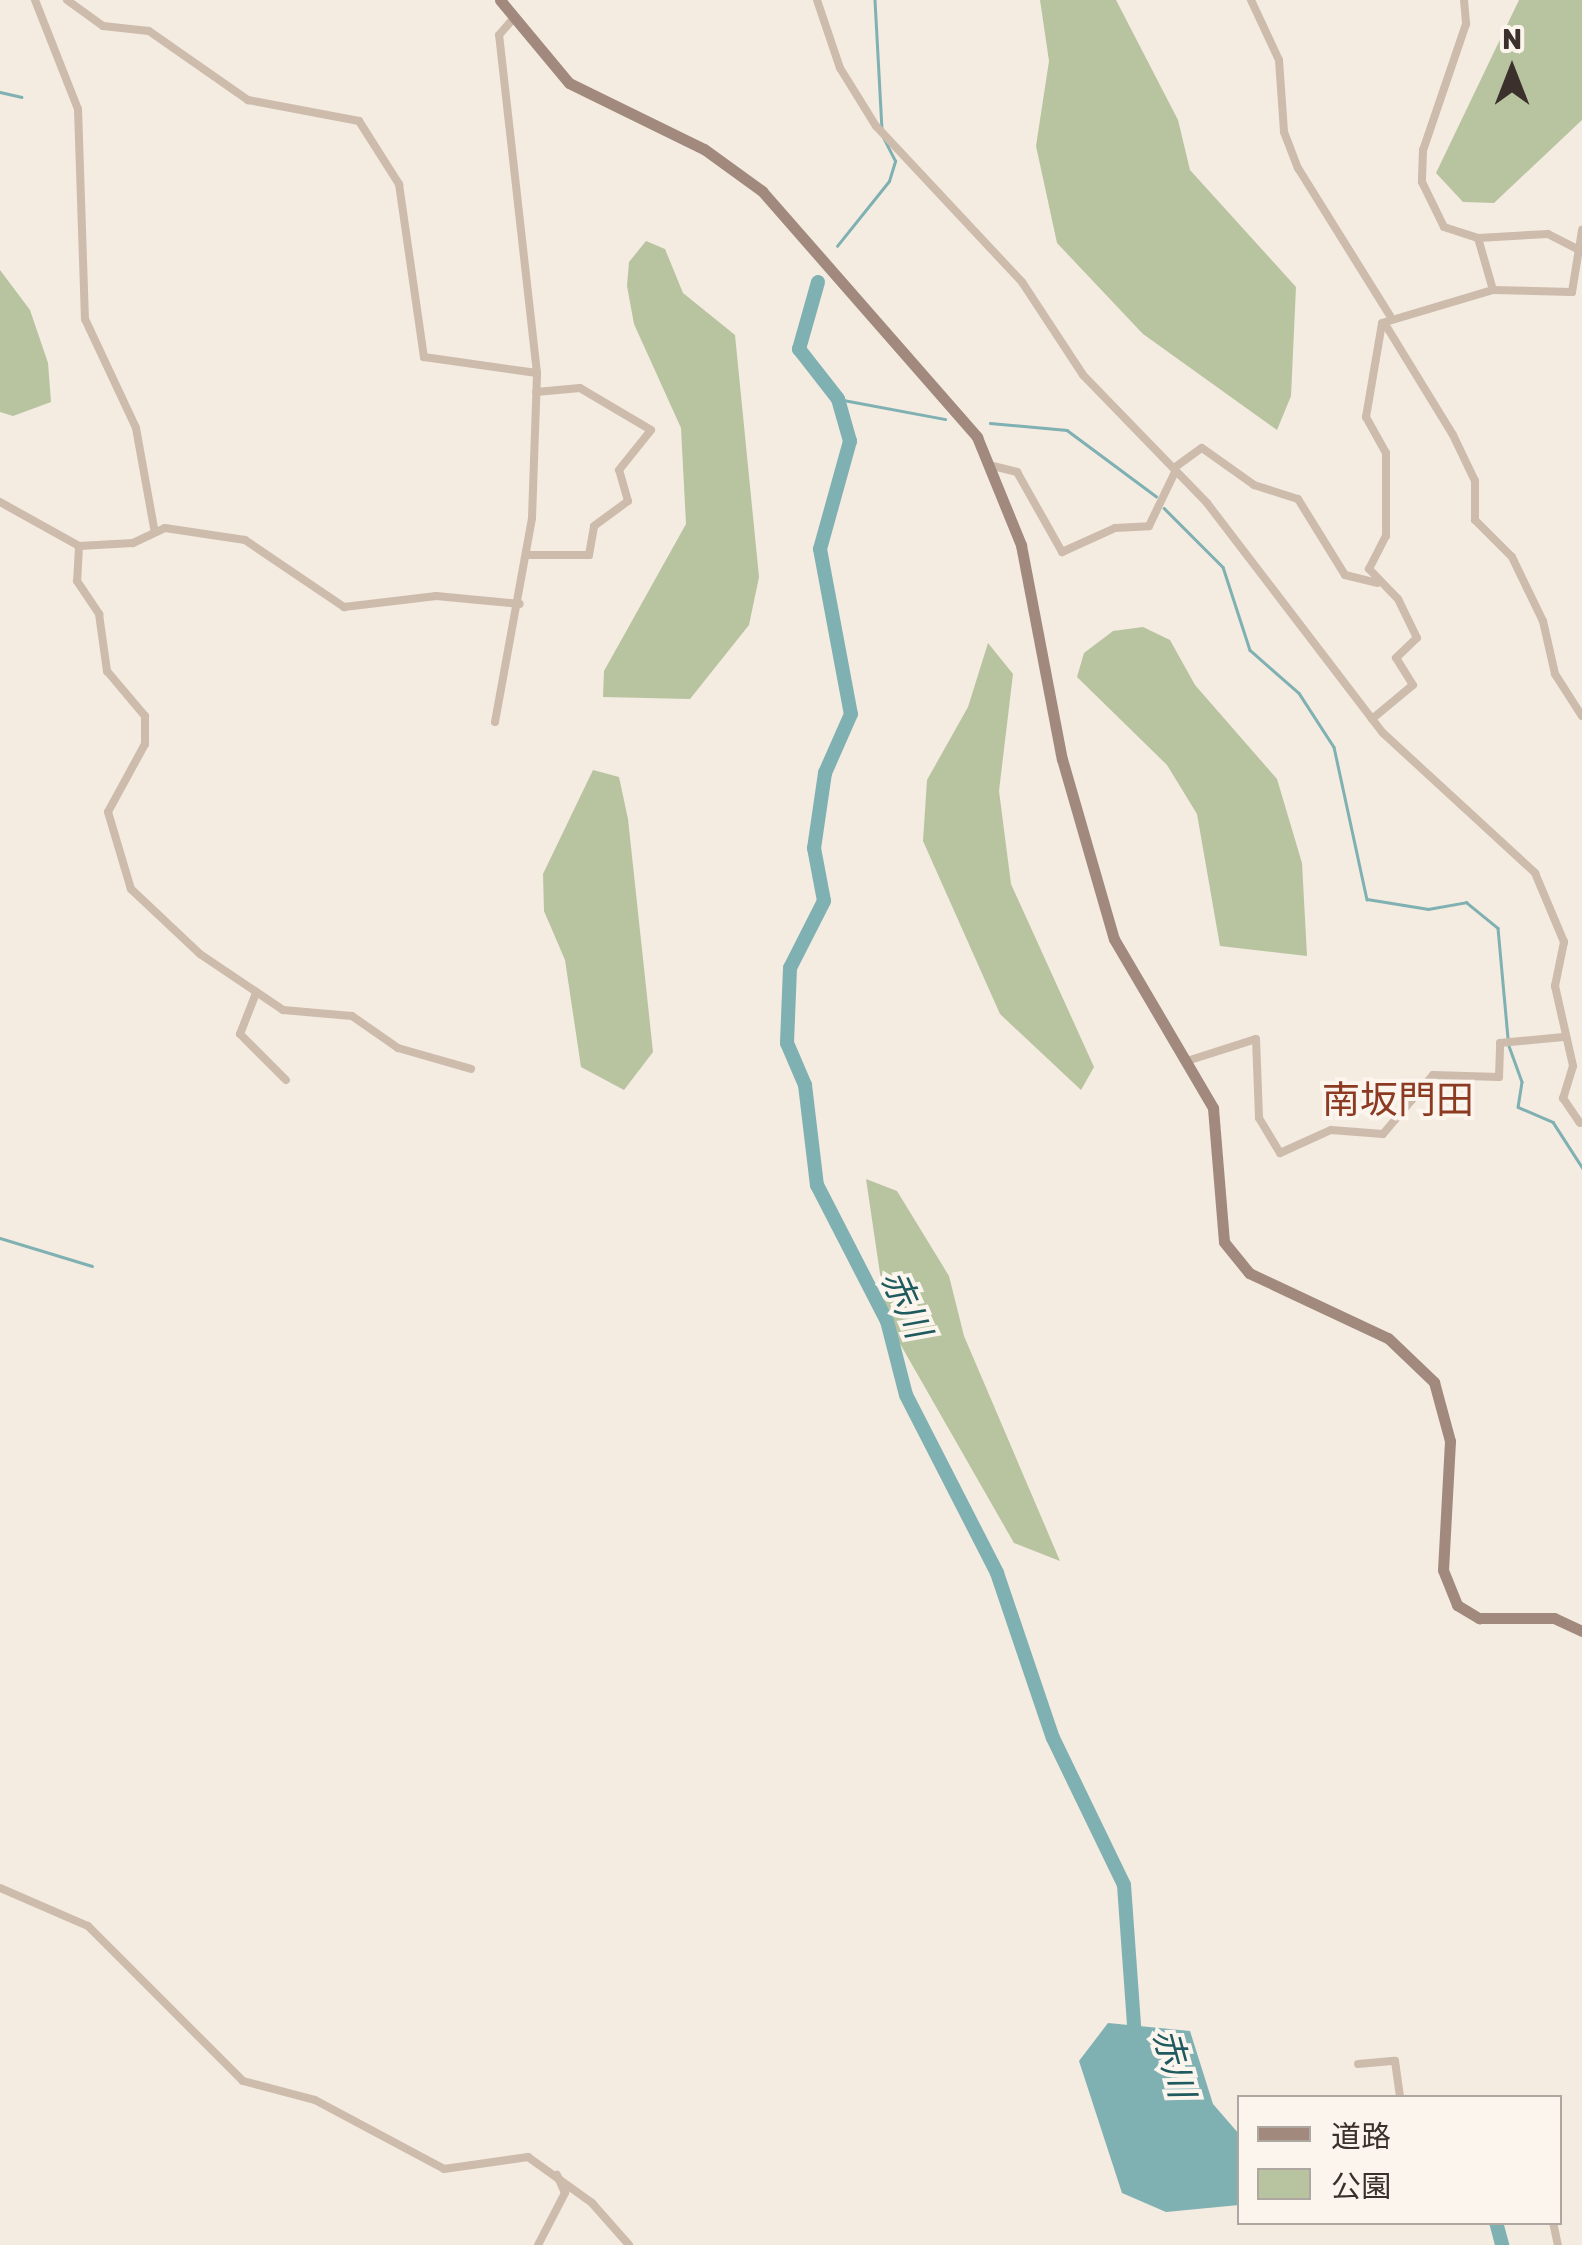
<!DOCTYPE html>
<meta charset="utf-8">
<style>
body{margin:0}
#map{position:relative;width:1582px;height:2245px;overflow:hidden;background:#f4ebe1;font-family:Rubik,"Noto Sans JP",sans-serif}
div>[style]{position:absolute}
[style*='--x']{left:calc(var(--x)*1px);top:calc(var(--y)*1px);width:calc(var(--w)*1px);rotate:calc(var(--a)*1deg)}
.green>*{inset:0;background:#b8c4a0}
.water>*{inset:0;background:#7fb0b2}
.stream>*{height:2.5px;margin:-1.25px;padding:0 1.25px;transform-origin:1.25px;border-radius:1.25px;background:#7fb0b2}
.river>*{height:14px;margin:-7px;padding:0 7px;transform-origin:7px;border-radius:7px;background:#7fb0b2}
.street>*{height:8px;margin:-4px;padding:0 4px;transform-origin:4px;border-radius:4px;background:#cdbbac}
.secondary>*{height:11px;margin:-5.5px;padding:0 5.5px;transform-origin:5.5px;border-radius:5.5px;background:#a18a7d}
span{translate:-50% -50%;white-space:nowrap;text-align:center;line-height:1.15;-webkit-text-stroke:8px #fbf5ee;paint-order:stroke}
.water-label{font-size:35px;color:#1f5a5e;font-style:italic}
.quarter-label{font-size:38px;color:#8c3b22}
.legend{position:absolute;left:1237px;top:2095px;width:325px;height:130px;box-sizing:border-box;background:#fbf5ee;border:2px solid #aea6a0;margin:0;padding:12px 18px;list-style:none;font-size:30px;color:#3b302b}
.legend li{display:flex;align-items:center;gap:20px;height:50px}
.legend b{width:50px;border:2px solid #aea6a0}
.north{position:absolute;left:1462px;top:20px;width:100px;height:100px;-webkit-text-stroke:8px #fbf5ee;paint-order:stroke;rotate:0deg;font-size:28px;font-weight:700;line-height:40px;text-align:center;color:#3b302b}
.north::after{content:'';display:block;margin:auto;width:35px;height:45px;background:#3b302b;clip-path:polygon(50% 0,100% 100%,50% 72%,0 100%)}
</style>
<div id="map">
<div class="green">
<div style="clip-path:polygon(1040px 0,1116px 0,1178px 120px,1190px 170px,1296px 287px,1291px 396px,1277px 430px,1143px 334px,1057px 243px,1036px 146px,1049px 61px)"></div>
<div style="clip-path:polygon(1519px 0,1582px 0,1582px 120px,1494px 203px,1463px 202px,1436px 173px)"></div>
<div style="clip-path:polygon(646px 241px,665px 249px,683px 293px,735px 335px,759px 577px,749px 625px,690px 699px,603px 697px,604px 671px,686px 524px,681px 428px,634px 324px,627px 286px,629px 262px)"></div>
<div style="clip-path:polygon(0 270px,30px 310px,48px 363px,51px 402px,13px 416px,0 412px)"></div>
<div style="clip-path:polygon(1143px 627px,1170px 640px,1195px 685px,1277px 779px,1302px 863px,1307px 956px,1220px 946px,1197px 814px,1167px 765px,1077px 677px,1084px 653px,1113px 631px)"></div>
<div style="clip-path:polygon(988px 643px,1013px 674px,999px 791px,1011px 884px,1094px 1067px,1081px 1090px,1000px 1014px,923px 841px,927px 780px,968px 707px)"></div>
<div style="clip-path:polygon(593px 770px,619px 777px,628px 819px,653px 1052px,624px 1090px,581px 1067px,565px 960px,544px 911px,543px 874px)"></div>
<div style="clip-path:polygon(866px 1179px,897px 1191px,949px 1276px,964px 1336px,1060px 1561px,1014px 1543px,887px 1321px)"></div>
</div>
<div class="water">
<div style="clip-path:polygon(1108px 2023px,1190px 2031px,1213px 2104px,1239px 2134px,1239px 2205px,1166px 2212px,1122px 2193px,1079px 2061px)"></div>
</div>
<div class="stream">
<div style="--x:875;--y:0;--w:129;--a:86.9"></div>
<div style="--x:0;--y:92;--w:22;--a:13"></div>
<div style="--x:837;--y:246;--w:83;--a:-51.3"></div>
<div style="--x:889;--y:181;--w:21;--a:-73"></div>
<div style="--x:895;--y:161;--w:27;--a:-117"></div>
<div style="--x:838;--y:399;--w:109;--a:10.6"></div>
<div style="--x:990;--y:423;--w:77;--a:5.2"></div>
<div style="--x:1067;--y:430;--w:111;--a:36.6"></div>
<div style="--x:1164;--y:508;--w:83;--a:45"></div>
<div style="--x:1223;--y:567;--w:87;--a:72"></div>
<div style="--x:1250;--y:650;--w:65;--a:41.3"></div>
<div style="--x:1299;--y:693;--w:64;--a:57.1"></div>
<div style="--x:1334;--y:747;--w:156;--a:77.8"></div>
<div style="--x:1367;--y:899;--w:62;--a:9.3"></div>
<div style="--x:1428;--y:909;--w:39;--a:-10"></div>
<div style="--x:1466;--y:902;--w:41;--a:39.1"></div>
<div style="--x:1498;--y:928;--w:110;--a:84.8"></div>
<div style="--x:1509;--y:1046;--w:38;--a:70"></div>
<div style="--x:1522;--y:1082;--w:25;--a:99"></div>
<div style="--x:1518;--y:1107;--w:38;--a:23"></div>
<div style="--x:1553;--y:1122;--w:54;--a:57.2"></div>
<div style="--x:0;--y:1238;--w:96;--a:16.9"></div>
</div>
<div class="river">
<div style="--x:818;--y:282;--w:70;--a:105.8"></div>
<div style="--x:799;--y:349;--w:63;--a:52"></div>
<div style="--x:838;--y:399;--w:44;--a:74.1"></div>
<div style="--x:850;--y:441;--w:112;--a:105.5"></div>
<div style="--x:820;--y:549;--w:168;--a:79.4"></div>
<div style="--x:851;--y:714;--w:64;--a:113.8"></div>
<div style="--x:825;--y:773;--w:76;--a:98.3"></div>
<div style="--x:814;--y:848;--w:54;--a:79.3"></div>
<div style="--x:824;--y:901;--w:75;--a:116.9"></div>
<div style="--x:790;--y:968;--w:75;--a:92.3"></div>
<div style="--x:787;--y:1043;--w:46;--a:66.8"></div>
<div style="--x:805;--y:1085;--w:101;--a:83.2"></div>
<div style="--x:817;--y:1185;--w:153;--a:62.8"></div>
<div style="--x:887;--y:1321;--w:76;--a:75.6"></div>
<div style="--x:906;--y:1395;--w:200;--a:62.9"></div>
<div style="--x:997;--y:1573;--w:174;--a:71.3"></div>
<div style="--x:1053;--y:1738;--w:163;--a:64.2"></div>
<div style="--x:1124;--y:1885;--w:153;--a:85.9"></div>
<div style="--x:1496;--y:2222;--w:24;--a:75"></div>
</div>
<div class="street">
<div style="--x:35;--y:0;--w:117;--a:68.5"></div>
<div style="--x:78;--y:109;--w:210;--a:88.1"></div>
<div style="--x:85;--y:319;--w:120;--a:64.9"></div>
<div style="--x:136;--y:428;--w:102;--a:79.8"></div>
<div style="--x:67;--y:0;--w:44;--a:35.8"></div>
<div style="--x:103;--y:26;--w:46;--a:6.2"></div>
<div style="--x:149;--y:31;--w:121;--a:34.9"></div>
<div style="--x:248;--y:100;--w:113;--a:10.7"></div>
<div style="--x:359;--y:121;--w:75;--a:57.6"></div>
<div style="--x:399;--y:184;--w:175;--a:81.8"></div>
<div style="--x:424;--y:357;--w:114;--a:8.1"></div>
<div style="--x:817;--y:0;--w:72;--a:71.3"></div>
<div style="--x:840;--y:68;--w:68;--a:58.2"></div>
<div style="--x:876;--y:126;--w:214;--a:46.9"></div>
<div style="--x:1022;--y:282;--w:111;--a:56.7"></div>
<div style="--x:1083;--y:375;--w:178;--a:45.9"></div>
<div style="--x:1207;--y:503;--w:290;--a:52.6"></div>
<div style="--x:1383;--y:733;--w:207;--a:42.6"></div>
<div style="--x:1535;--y:873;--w:75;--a:67.2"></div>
<div style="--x:1564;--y:942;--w:45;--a:101.6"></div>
<div style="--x:1555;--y:986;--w:82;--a:77.3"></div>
<div style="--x:1573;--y:1066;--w:34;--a:107"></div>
<div style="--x:1563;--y:1098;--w:30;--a:56"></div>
<div style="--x:1251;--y:0;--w:66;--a:65"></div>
<div style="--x:1279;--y:60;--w:72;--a:86"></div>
<div style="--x:1284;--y:132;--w:39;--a:69"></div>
<div style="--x:1298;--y:168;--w:174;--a:58.1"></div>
<div style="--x:1464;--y:0;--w:24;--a:85"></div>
<div style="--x:1466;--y:24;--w:133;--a:108.8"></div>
<div style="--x:1423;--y:150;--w:32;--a:92"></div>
<div style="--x:1422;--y:182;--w:50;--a:63.9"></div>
<div style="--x:1444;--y:227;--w:36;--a:18"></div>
<div style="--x:1478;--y:238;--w:54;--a:73.9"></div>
<div style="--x:1478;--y:238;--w:70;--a:-3.3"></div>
<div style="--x:1548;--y:234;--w:31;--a:27"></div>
<div style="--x:1385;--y:324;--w:130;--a:58.5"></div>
<div style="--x:1453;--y:435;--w:51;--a:64.4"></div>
<div style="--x:1475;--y:481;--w:39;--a:90"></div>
<div style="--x:1475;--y:520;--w:52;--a:45"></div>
<div style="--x:1512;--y:557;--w:71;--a:64.2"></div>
<div style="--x:1543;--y:621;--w:54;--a:77.2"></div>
<div style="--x:1555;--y:674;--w:50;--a:57.3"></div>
<div style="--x:993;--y:466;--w:25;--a:14"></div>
<div style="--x:1017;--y:472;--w:92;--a:60.6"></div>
<div style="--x:1062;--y:552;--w:58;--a:-24.4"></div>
<div style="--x:1115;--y:528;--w:34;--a:-3"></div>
<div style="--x:1149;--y:526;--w:62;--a:-64.3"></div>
<div style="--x:1174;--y:468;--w:34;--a:-36"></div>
<div style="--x:1202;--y:448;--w:64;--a:35.4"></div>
<div style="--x:1254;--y:485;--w:46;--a:17.7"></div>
<div style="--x:1298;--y:499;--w:89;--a:58.3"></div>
<div style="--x:1345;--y:575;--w:33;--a:14"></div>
<div style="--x:0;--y:502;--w:90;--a:29.1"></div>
<div style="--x:79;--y:546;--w:54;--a:-3.2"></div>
<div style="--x:133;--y:543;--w:35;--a:-25"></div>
<div style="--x:165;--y:528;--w:81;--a:8.5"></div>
<div style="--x:245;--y:540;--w:120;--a:34.1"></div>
<div style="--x:344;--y:607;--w:93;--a:-6.8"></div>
<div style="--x:436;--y:596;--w:84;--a:5.4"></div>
<div style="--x:79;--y:546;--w:35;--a:93"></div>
<div style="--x:77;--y:581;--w:40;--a:56"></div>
<div style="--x:99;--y:614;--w:58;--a:82"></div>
<div style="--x:107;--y:671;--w:59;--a:49.8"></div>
<div style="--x:145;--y:716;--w:28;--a:90"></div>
<div style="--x:145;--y:744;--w:77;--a:118.6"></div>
<div style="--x:108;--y:812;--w:80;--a:73.4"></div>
<div style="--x:131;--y:889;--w:95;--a:43.3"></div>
<div style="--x:200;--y:954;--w:100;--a:34"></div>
<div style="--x:283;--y:1010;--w:69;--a:5"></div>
<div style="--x:352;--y:1016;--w:56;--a:34.8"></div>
<div style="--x:398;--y:1048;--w:76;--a:16"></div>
<div style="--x:527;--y:555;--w:62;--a:0"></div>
<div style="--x:589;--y:555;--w:29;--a:-80"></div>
<div style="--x:594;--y:526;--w:42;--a:-36.3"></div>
<div style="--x:628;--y:501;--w:32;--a:-106"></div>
<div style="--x:619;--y:470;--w:51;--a:-51.3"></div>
<div style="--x:651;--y:430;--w:82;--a:-149.4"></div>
<div style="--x:580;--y:388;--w:44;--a:174.8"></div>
<div style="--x:1372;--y:719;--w:53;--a:-39.7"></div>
<div style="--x:1413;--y:685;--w:32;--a:-122"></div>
<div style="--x:1396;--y:658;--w:29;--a:-44"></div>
<div style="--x:1417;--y:638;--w:43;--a:-116"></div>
<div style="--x:1398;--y:599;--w:42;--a:-134"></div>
<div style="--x:1369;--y:569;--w:37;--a:-63"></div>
<div style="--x:1386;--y:536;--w:83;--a:-90"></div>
<div style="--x:1386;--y:453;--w:41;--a:-119.1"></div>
<div style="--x:1366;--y:417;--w:95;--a:-80.3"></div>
<div style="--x:1382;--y:323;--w:116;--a:-16.6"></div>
<div style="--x:1493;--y:290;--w:79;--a:1.5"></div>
<div style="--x:1572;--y:292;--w:63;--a:-80.8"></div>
<div style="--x:495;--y:722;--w:207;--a:-79.7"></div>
<div style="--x:532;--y:518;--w:145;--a:-88"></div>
<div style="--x:537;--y:373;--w:340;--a:-96.4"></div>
<div style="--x:499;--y:35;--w:20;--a:-49"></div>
<div style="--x:256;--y:993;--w:44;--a:111.3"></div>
<div style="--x:240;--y:1034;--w:65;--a:45"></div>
<div style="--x:1187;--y:1061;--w:72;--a:-17.7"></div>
<div style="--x:1256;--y:1039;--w:79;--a:87.8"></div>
<div style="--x:1259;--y:1118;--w:41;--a:59"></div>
<div style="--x:1280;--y:1153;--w:56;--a:-24.3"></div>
<div style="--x:1331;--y:1130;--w:52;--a:4.4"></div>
<div style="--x:1383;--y:1134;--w:77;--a:-49.7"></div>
<div style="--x:1433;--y:1075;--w:66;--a:1.7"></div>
<div style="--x:1499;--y:1077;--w:34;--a:-88"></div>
<div style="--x:1500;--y:1043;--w:64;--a:-5.4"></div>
<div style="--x:0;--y:1888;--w:96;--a:23.4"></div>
<div style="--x:88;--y:1926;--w:219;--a:45"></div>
<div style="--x:243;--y:2081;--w:74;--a:14.8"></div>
<div style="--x:315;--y:2100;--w:146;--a:28.1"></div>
<div style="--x:444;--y:2169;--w:85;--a:-8.1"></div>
<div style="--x:528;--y:2157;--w:79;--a:35.7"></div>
<div style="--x:592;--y:2203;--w:56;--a:48.6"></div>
<div style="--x:1358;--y:2064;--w:37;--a:-5"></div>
<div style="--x:1395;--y:2061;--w:37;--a:82"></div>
<div style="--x:1553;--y:2222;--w:24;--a:78"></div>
<div style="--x:538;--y:2245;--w:59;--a:-62.6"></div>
<div style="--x:565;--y:2193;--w:20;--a:-114"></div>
</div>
<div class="secondary">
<div style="--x:500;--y:0;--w:108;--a:50.3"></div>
<div style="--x:569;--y:83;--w:150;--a:26.1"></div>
<div style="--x:704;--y:149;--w:72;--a:35.9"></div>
<div style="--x:762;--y:191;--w:327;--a:48.8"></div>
<div style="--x:977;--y:437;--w:117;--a:67.8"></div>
<div style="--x:1021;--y:545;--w:218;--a:79.2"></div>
<div style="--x:1062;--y:759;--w:187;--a:73.9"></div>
<div style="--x:1114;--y:939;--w:196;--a:59.6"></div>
<div style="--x:1213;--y:1108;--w:134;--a:85.3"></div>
<div style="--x:1224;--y:1242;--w:40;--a:51"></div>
<div style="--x:1249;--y:1273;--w:153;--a:25.1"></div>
<div style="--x:1388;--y:1338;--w:64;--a:43.7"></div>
<div style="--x:1434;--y:1382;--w:61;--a:74.8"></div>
<div style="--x:1450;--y:1441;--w:129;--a:93.1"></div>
<div style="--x:1443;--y:1570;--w:38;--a:68"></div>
<div style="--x:1457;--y:1605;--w:26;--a:31"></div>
<div style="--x:1479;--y:1618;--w:75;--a:0"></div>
<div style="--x:1554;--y:1618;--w:31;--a:25"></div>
</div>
<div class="water-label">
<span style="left:906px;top:1304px;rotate:66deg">赤川</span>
<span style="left:1174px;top:2063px;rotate:75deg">赤川</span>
</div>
<div class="quarter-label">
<span style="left:1398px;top:1101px">南坂門田</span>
</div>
<ul class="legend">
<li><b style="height:12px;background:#a18a7d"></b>道路</li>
<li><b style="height:28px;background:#b8c4a0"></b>公園</li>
</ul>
<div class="north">N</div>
</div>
